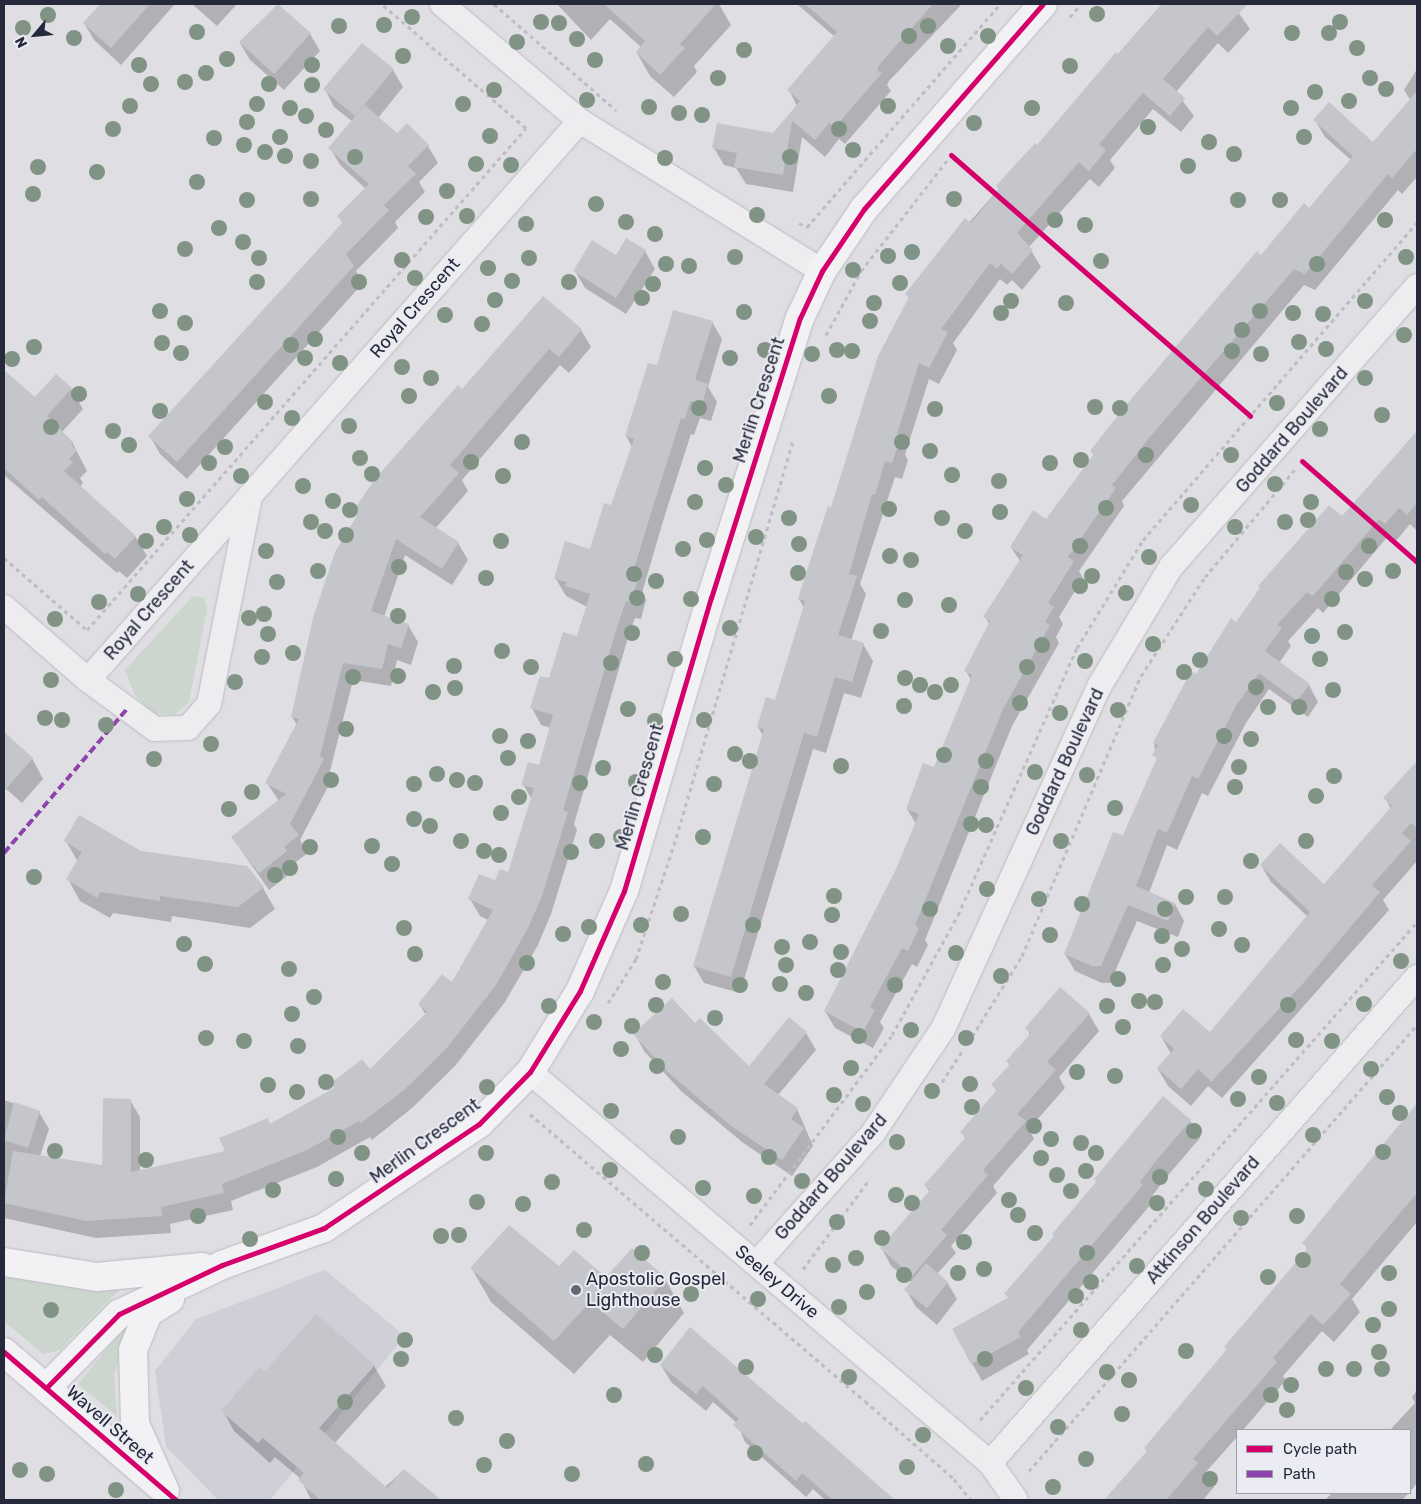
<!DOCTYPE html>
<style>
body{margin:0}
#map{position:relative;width:1421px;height:1504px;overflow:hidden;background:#dedee3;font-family:Rubik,sans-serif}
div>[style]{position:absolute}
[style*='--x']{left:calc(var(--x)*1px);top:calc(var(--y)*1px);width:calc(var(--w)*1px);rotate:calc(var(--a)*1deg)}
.built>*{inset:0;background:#cecfd7}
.green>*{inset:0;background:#ccd6ce}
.shadow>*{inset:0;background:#0003}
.building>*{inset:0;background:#c5c6cb}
.path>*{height:3px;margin-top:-1.5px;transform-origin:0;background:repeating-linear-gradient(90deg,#bdbdc3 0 4px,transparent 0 8px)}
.roads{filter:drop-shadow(0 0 1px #bbbbc0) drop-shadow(0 0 1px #bbbbc0)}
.street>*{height:24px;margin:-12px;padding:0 12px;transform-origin:12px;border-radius:12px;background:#ededf0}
.secondary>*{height:28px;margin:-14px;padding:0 14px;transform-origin:14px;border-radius:14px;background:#f2f2f4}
.quiet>*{height:4px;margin-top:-2px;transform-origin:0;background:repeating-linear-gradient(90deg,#8e44ad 0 8px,transparent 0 12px)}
.cycleway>*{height:5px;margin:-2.5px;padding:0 2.5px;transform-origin:2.5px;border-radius:2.5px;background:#d6006c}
.trees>*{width:16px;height:16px;margin:-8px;border-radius:50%;background:#809384}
.dots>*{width:14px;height:14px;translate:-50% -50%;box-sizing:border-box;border:2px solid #ebecf3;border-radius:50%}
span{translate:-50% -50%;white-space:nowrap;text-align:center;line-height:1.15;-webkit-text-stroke:4px #ebecf3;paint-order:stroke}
.street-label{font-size:18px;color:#26283b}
.poi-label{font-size:18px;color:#26283b}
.left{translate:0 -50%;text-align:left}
.frame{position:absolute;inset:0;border:5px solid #26283b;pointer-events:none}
.legend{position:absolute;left:1236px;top:1429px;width:175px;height:65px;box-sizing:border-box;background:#ebecf3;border:1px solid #9c9ea9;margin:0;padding:6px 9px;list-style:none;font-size:15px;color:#26283b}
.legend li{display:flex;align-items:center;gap:10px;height:25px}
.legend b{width:25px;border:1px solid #9c9ea9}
.north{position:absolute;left:10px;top:10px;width:50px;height:50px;-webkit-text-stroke:4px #ebecf3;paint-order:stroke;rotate:242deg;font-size:14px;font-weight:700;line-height:20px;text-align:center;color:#26283b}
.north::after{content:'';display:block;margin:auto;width:18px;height:22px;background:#26283b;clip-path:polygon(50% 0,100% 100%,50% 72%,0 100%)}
</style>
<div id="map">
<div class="built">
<div style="clip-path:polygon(325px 1270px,405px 1336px,270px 1500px,218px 1500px,166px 1447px,155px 1371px,196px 1319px)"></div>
</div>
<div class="green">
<div style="clip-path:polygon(193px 596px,204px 598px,207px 609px,189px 702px,174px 715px,152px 713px,135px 695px,125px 670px)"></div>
<div style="clip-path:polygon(4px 1275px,70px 1286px,119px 1290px,60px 1350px,43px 1354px,4px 1321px)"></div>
<div style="clip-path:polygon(135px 1315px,114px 1374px,117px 1416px,78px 1384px)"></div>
</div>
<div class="shadow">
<div style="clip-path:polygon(102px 4px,175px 4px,121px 65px,94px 40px,84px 23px)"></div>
<div style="clip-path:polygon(192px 4px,237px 4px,217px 26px)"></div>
<div style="clip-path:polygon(557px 4px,719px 4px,731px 25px,694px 66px,697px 72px,674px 97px,650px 76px,637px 53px,642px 48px,610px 19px,591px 40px)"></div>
<div style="clip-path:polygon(797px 4px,962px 4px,889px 81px,887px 85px,891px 91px,845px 144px,839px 139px,825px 157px,802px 137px,793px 192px,746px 184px,736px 168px,724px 165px,714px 148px,773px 134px,797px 106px,789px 90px,835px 37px)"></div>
<div style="clip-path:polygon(1162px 4px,1236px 4px,1234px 6px,1250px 29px,1228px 53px,1218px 43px,1176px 92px,1194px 116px,1181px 132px,1153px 109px,1110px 160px,1115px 168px,1099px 187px,1090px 179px,1029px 247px,1041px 267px,1022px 290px,1012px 280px,1007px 285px,1000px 279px,953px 343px,957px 350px,939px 384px,929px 379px,905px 455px,908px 460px,902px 479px,895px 477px,860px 584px,866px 594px,851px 641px,863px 644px,873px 661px,861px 698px,844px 693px,826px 753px,813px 749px,740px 993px,704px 983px,694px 966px,763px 736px,758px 727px,775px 701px,804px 608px,799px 599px,910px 299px,906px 294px)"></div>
<div style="clip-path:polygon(255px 27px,310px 34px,320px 51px,284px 90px,250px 60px,240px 43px)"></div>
<div style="clip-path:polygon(362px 44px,393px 70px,403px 87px,378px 118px,397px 134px,407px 125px,428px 146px,438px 163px,419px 182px,425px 192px,395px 222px,398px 228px,356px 271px,363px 283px,187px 479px,160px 454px,150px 436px,343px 224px,339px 216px,366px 189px,340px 165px,330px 148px,353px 122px,334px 107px,325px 89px)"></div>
<div style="clip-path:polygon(1417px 69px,1417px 177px,1402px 194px,1398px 190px,1315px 290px,1304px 285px,1122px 501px,1124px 506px,1079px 571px,1083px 578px,1059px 617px,1063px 624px,1056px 637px,1059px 643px,1012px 726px,925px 940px,928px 945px,917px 967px,912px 964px,880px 1022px,884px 1028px,873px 1048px,835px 1028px,825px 1011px,897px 871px,916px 824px,907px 809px,935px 769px,971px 680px,966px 671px,990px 625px,985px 617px,1020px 561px,1011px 547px,1047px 520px,1094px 455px,1091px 451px,1261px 257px,1309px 209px,1351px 160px,1325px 137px,1315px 120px,1373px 144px,1411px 101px,1404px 90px)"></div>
<div style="clip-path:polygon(645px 251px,655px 269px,626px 314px,585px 288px,575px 271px)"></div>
<div style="clip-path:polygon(712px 322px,722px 339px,708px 387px,717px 402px,711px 421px,700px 418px,694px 435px,691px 434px,664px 518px,642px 593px,646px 600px,641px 619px,635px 618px,627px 641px,574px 824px,577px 830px,551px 914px,538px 945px,505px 1002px,455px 1066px,412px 1108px,372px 1140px,370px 1137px,317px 1167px,231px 1201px,233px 1210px,170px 1224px,171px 1233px,96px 1238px,4px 1218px,4px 1100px,39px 1112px,49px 1129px,40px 1156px,104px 1166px,130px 1100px,140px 1117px,140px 1172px,226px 1151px,370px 1071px,426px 1015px,419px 1004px,453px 984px,488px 920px,480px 916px,470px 899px,509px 874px,532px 800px,523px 784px,539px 767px,551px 728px,541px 725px,532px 708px,578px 638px,587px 607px,566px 596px,556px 579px,591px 550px,612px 507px,632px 447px,626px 436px,658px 367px)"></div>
<div style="clip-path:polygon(581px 330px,591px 347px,569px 373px,560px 365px,462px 480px,468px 491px,435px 529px,458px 543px,468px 560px,452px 585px,405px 555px,384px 617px,408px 625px,418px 642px,411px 665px,397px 660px,391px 686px,353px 680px,330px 771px,333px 777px,300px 840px,308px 853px,293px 864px,296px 869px,269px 890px,232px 837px,279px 801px,267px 783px,297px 725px,292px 717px,358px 517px,355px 511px,463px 391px)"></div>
<div style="clip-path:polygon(56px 375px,71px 389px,83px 409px,62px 432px,72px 442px,87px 471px,80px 478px,83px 483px,80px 487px,135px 536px,147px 556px,127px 578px,119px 571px,117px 573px,4px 475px,4px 387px,12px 378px,35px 398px)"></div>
<div style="clip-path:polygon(1417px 432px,1417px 531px,1410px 524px,1396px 541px,1389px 535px,1323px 613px,1318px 608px,1288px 641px,1291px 646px,1279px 663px,1309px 685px,1318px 702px,1308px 717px,1269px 689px,1246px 723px,1208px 796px,1202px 793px,1177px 850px,1167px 845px,1149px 893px,1175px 904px,1184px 921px,1178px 937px,1137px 921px,1110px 983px,1102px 983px,1075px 971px,1065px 954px,1124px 837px,1157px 761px,1154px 743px,1197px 676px,1237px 623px,1342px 518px)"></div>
<div style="clip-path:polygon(4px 734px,32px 758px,43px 779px,22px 803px,4px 787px)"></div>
<div style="clip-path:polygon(1417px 762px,1417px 861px,1383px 900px,1389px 910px,1222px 1098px,1208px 1086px,1191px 1106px,1168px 1086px,1158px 1069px,1171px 1054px,1161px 1036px,1210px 1034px,1308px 917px,1271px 882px,1261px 865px,1324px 886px,1391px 809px,1385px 798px)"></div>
<div style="clip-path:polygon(66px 841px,140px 852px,263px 888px,275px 909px,250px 928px,172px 916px,171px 922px,113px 913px,110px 918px,80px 901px,68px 879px,78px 862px)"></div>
<div style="clip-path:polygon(1089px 1014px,1099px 1031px,1059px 1077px,1065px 1088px,1029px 1129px,1034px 1139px,993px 1186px,997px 1193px,951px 1246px,956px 1253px,937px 1274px,947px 1282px,957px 1299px,937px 1325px,916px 1307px,906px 1290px,912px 1283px,891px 1266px,882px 1249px,930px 1193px,926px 1186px,966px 1139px,962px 1133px,997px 1092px,993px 1085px,1010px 1066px,1007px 1061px,1030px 1035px,1027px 1028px)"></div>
<div style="clip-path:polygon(695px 1025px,749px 1068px,806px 1033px,816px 1050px,778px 1095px,797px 1109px,813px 1146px,792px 1176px,742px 1142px,681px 1091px,644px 1051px,635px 1034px)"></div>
<div style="clip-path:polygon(1417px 1107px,1417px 1222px,1352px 1299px,1360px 1312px,1334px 1342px,1322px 1331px,1283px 1376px,1286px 1380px,1243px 1430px,1237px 1430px,1237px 1437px,1205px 1473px,1214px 1487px,1203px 1500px,1114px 1500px,1111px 1495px,1148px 1453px,1145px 1449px,1227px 1350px,1225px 1347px,1308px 1250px,1304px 1243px)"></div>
<div style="clip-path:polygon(1190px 1121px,1200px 1138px,1164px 1180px,1150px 1199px,1152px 1203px,1027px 1350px,1029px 1354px,982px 1381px,953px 1330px,1009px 1299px,1006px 1294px,1055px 1237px)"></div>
<div style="clip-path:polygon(559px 1268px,606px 1278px,665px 1279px,684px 1313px,643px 1362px,610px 1335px,574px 1374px,491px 1302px,472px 1269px)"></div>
<div style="clip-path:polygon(316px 1316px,374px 1366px,386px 1386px,334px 1444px,385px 1487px,404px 1470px,441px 1500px,311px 1500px,301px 1479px,275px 1457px,270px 1463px,234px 1431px,223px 1411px,265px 1373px)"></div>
<div style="clip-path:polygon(691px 1329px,893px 1500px,825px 1500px,813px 1489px,806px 1497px,745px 1442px,737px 1423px,713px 1402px,706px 1411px,671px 1382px,661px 1365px)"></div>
<div style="clip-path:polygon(1417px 1390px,1417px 1483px,1410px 1492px,1410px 1430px,1390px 1430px,1415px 1403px,1412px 1397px)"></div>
<div style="clip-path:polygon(1332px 1493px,1409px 1493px,1402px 1500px,1325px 1500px)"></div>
</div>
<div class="building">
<div style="clip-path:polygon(100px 4px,150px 4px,111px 48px,83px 23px)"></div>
<div style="clip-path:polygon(278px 4px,311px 33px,274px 74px,239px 42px)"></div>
<div style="clip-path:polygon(604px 4px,716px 4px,680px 44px,685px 48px,660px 75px,636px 52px,645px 41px)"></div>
<div style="clip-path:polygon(805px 4px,933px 4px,880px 64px,877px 70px,882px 73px,835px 127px,829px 123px,815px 140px,792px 121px,783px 175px,734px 167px,737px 153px,712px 148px,717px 123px,773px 133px,800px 101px,787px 90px,837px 32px)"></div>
<div style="clip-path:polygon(1162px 4px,1248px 4px,1217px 36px,1208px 27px,1163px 79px,1185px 98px,1170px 116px,1143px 93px,1099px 144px,1106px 150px,1089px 171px,1079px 162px,1017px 233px,1033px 250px,1012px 274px,1001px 264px,997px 269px,990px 263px,941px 329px,948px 332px,929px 368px,919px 363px,895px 441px,899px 442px,892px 463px,885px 461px,875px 495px,872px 494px,849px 574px,857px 576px,838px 635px,864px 643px,852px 682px,835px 677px,817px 737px,804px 733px,731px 977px,693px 966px,764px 729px,757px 727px,766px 697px,775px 700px,805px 601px,798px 599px,810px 561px,828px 506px,831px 507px,878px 356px,909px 297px,905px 294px,965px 218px,971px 223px,999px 189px,996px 186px,1035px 143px,1037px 145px,1116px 52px,1118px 54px)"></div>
<div style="clip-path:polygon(362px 43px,394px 69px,355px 116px,323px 89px)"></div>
<div style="clip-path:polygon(1417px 91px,1417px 149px,1392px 178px,1388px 174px,1305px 274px,1294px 269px,1149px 438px,1112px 485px,1116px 488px,1068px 557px,1074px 561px,1048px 603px,1054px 607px,1045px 622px,1050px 625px,1003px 709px,915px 925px,919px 928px,908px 951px,902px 948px,870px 1007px,875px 1010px,863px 1032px,824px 1011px,895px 871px,919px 814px,906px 809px,923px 763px,934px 767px,972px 675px,964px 671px,990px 621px,983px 617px,1023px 555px,1010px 547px,1033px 510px,1046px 519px,1094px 454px,1090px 451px,1122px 410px,1257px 251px,1261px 255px,1304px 203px,1309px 208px,1353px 156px,1313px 120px,1329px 102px,1373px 142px)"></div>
<div style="clip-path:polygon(365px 105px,397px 133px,407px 123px,429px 145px,408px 166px,416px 174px,384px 205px,389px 210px,346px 254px,354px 266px,177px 462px,148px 436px,343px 222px,337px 216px,369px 184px,328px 148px)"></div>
<div style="clip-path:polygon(626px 238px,646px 250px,616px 298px,573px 271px,592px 240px,616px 255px)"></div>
<div style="clip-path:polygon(543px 296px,582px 329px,559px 357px,549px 349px,450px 465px,459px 473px,420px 517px,459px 542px,442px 569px,396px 539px,371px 611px,409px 624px,401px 648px,388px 644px,382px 669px,343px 663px,320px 756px,324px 759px,290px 824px,299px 835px,284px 847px,287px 851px,259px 873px,231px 837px,286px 794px,265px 783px,299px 719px,291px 717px,313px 618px,335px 552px,358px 514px,353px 511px,375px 479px,427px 420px,458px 385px,462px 389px)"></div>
<div style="clip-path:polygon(673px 310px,713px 321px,696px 376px,696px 380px,708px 384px,702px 404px,690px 401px,685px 419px,681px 418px,655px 500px,631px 579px,637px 582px,631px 602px,626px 601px,618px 624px,563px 810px,568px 812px,542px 896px,528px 928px,496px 985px,446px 1049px,403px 1091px,361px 1123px,359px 1121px,307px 1150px,222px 1184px,224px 1193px,161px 1207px,162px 1216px,86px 1221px,4px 1203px,13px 1151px,102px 1165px,103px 1098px,131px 1099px,131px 1172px,225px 1151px,219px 1138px,268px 1118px,270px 1124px,334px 1088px,330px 1084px,362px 1059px,370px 1069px,427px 1012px,418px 1004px,442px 974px,452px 982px,493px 910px,468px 899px,479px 874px,495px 880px,500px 869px,508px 872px,534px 788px,521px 785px,528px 762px,539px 765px,553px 715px,530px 708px,540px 676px,549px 678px,563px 632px,577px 636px,590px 594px,565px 586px,567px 582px,554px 579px,565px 541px,590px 549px,604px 503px,611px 505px,634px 439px,625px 436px,648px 363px,657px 365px)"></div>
<div style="clip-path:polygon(4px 370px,35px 397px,56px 374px,72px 388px,47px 416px,73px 442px,71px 445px,77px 450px,69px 459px,73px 462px,64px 471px,136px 536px,115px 559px,107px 552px,105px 554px,42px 497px,39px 500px,4px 468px)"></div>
<div style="clip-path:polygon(1417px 431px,1417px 503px,1407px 515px,1399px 508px,1385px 524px,1379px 519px,1313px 596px,1307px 592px,1277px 625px,1282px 628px,1265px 651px,1310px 684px,1297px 701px,1259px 673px,1236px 706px,1198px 779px,1192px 776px,1167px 833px,1158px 829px,1136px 886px,1175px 903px,1168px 921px,1128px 905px,1101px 966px,1092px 966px,1064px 954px,1113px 832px,1123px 835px,1157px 758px,1152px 755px,1158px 745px,1153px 743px,1191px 671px,1196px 674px,1231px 618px,1236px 622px,1260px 588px,1258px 586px,1329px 505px,1342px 516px)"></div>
<div style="clip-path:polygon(4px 732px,33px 758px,4px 791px)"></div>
<div style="clip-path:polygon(1417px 761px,1417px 828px,1411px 823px,1402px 833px,1411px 841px,1372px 885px,1380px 892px,1306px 980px,1214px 1079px,1212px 1082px,1198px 1069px,1181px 1089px,1157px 1068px,1174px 1049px,1160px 1036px,1183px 1009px,1210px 1032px,1310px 912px,1260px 865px,1280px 843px,1324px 884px,1392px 806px,1383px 798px)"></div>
<div style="clip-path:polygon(79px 815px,141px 851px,247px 866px,264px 887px,238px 907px,160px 896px,160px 901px,101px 892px,97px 898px,66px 879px,82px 852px,64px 841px)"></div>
<div style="clip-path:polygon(1060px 987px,1090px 1013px,1047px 1062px,1056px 1070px,1017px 1114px,1026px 1121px,983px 1170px,988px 1175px,941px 1230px,947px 1235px,912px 1276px,880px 1248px,930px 1190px,924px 1185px,966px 1137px,960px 1132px,997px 1090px,991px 1085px,1010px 1064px,1006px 1061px,1031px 1033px,1025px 1028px)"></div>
<div style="clip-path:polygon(672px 998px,695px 1023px,700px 1018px,749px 1066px,789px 1017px,807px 1032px,764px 1084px,798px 1108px,791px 1119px,804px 1128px,782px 1160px,730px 1125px,670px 1074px,633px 1034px)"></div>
<div style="clip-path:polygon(1163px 1096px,1191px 1120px,1155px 1162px,1140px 1182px,1143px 1185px,1018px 1332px,1021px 1337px,971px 1364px,952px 1329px,1009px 1297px,1004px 1294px,1054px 1236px,1052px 1234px,1096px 1182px,1094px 1179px)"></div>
<div style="clip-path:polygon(14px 1102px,40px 1111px,28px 1148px,4px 1140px)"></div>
<div style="clip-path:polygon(1417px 1103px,1417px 1193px,1340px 1284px,1351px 1294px,1323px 1325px,1311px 1314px,1273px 1358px,1277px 1362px,1193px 1459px,1198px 1463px,1166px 1500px,1104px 1500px,1147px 1451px,1144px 1448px,1227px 1349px,1224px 1347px,1308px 1248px,1302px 1243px)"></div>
<div style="clip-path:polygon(509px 1225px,559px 1266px,574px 1250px,606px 1277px,632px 1248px,666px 1278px,623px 1329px,590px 1302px,554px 1341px,470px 1268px)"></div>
<div style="clip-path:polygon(926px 1263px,948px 1282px,927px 1308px,904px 1290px)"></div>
<div style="clip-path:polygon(316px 1314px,375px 1365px,319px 1428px,387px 1488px,404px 1469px,441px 1500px,320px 1500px,298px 1480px,304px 1473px,263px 1438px,258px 1443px,221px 1411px,259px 1367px,265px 1371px)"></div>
<div style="clip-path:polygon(690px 1327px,803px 1424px,805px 1421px,895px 1500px,833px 1500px,802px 1473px,796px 1481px,733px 1425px,739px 1419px,703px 1386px,696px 1394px,660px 1365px)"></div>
</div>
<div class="path">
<div style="--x:494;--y:4;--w:162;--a:41"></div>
<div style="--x:1070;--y:17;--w:17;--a:-50"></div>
<div style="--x:799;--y:223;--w:9;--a:27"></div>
<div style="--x:807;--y:227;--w:295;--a:-49.1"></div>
<div style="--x:826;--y:335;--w:73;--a:-61.3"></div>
<div style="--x:861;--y:271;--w:143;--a:-52.1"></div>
<div style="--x:4;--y:558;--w:110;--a:40.9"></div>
<div style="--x:87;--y:630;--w:667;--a:-48.83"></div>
<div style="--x:526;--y:128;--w:190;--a:-139.3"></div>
<div style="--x:608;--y:1003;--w:52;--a:-57.5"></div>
<div style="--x:636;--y:959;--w:120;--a:-71.6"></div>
<div style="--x:674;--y:845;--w:421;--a:-73.6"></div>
<div style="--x:968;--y:1043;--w:102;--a:-58.2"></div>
<div style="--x:1022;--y:956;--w:304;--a:-67"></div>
<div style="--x:1141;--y:676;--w:118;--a:-57.1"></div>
<div style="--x:1205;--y:577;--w:142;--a:-50.1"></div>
<div style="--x:942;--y:1082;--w:38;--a:-57"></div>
<div style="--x:530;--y:1114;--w:441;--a:40.6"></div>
<div style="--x:865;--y:1401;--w:118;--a:41.2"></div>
<div style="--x:954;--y:1479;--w:27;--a:51"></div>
<div style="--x:750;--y:1225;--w:237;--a:-53.2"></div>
<div style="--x:892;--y:1035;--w:137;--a:-61.2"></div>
<div style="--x:958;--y:915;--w:292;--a:-66"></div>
<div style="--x:1077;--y:648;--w:127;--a:-58.6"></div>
<div style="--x:1143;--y:540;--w:419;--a:-49.2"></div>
<div style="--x:803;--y:1269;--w:111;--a:-53.4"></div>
<div style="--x:980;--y:1420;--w:663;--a:-48.73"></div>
<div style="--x:1029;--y:1471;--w:591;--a:-48.98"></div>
</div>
<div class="roads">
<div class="street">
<div style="--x:442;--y:4;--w:181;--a:40.3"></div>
<div style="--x:580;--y:121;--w:285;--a:31.8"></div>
<div style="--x:4;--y:607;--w:111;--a:41"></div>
<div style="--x:88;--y:680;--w:83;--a:36.2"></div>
<div style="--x:155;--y:729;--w:33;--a:-2"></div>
<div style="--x:188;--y:728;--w:32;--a:-49"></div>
<div style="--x:209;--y:704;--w:211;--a:-78.8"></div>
<div style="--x:88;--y:680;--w:745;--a:-48.65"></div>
<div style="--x:530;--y:1072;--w:604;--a:40.36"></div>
<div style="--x:990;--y:1463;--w:45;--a:54.9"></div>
<div style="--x:756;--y:1264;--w:176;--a:-48.2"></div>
<div style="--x:873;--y:1133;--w:125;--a:-56.1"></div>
<div style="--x:943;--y:1029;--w:378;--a:-65.5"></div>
<div style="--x:1100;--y:685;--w:138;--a:-59"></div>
<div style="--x:1171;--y:567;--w:373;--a:-48.8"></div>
<div style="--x:990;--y:1463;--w:647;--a:-48.7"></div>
</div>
<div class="secondary">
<div style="--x:4;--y:1262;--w:94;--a:9.2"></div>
<div style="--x:97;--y:1277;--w:106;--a:-5.4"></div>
<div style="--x:4;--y:1352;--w:206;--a:40.7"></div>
<div style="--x:46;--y:1388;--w:104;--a:-45.4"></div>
<div style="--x:119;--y:1314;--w:114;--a:-25.4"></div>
<div style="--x:222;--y:1265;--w:109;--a:-19.9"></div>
<div style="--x:324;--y:1228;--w:187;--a:-33.9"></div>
<div style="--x:479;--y:1124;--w:73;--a:-45.6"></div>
<div style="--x:530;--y:1072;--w:95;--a:-58.3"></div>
<div style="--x:580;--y:991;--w:109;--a:-66.3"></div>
<div style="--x:624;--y:891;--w:306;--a:-73.5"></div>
<div style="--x:711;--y:598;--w:294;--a:-72.4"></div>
<div style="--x:800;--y:318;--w:52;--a:-64.9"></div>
<div style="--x:822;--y:271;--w:75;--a:-55.9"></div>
<div style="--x:864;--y:209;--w:272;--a:-48.9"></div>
<div style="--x:165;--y:1491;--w:73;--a:-114.1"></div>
<div style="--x:135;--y:1424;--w:74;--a:-91.5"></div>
<div style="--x:133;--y:1350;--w:40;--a:-68"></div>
<div style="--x:148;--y:1313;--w:26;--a:-32"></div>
</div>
</div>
<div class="quiet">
<div style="--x:4;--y:853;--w:189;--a:-49.5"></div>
</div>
<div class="cycleway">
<div style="--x:951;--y:155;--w:397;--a:41.1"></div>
<div style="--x:1302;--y:461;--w:153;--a:41.3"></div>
<div style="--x:4;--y:1352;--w:227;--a:40.7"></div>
<div style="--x:46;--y:1388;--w:104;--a:-45.4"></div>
<div style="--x:119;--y:1314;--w:114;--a:-25.4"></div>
<div style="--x:222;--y:1265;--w:109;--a:-19.9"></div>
<div style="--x:324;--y:1228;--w:187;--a:-33.9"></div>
<div style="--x:479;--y:1124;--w:73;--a:-45.6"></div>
<div style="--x:530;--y:1072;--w:95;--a:-58.3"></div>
<div style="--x:580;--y:991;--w:109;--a:-66.3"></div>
<div style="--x:624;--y:891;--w:306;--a:-73.5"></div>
<div style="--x:711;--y:598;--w:294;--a:-72.4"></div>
<div style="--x:800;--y:318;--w:52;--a:-64.9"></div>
<div style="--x:822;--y:271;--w:75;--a:-55.9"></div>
<div style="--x:864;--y:209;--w:272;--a:-48.9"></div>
</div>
<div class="trees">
<div style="left:1097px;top:14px"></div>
<div style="left:48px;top:15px"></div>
<div style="left:412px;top:17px"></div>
<div style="left:541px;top:22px"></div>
<div style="left:1340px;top:22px"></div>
<div style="left:559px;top:23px"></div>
<div style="left:384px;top:25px"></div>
<div style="left:339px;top:26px"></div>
<div style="left:928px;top:26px"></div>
<div style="left:23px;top:28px"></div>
<div style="left:197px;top:32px"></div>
<div style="left:1292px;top:33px"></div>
<div style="left:1329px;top:33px"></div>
<div style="left:909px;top:36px"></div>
<div style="left:988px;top:36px"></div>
<div style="left:74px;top:38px"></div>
<div style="left:577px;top:39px"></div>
<div style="left:517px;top:42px"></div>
<div style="left:948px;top:46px"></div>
<div style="left:1357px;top:48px"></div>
<div style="left:744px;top:50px"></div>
<div style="left:403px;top:56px"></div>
<div style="left:227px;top:59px"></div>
<div style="left:595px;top:60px"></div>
<div style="left:139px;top:65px"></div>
<div style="left:312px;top:65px"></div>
<div style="left:1070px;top:66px"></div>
<div style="left:206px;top:73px"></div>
<div style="left:718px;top:78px"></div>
<div style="left:1370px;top:78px"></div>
<div style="left:185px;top:82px"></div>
<div style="left:151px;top:84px"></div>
<div style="left:269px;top:84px"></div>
<div style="left:312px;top:85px"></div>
<div style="left:1386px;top:89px"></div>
<div style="left:494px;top:90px"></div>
<div style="left:1315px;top:92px"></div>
<div style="left:587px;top:100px"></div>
<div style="left:1349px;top:101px"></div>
<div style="left:257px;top:104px"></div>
<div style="left:463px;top:104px"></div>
<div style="left:130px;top:106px"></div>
<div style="left:888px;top:106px"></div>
<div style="left:649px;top:107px"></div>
<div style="left:290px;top:108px"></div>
<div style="left:1032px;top:108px"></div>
<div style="left:1291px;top:108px"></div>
<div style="left:679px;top:113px"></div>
<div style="left:702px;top:115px"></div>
<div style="left:306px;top:116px"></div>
<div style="left:247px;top:122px"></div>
<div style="left:974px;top:123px"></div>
<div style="left:1148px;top:127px"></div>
<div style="left:113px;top:129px"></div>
<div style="left:839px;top:129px"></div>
<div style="left:326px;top:130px"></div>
<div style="left:490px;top:136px"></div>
<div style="left:280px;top:137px"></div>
<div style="left:1304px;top:137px"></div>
<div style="left:214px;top:138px"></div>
<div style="left:1209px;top:142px"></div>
<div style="left:244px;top:145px"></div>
<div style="left:853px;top:150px"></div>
<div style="left:265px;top:152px"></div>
<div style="left:1234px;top:154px"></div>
<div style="left:285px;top:156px"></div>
<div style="left:355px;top:157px"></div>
<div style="left:790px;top:157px"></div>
<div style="left:665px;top:158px"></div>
<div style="left:311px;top:161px"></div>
<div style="left:476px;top:164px"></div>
<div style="left:511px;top:165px"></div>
<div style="left:1188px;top:166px"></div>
<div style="left:38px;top:167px"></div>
<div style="left:97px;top:172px"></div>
<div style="left:197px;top:182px"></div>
<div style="left:447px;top:191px"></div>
<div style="left:33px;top:194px"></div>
<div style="left:311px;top:199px"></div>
<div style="left:954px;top:199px"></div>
<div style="left:247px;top:200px"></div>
<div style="left:1238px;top:200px"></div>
<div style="left:1280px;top:200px"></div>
<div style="left:596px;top:204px"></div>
<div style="left:757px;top:215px"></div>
<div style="left:467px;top:216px"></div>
<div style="left:426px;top:217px"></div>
<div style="left:1055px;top:220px"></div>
<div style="left:1385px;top:220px"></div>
<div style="left:626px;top:222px"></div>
<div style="left:526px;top:224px"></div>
<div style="left:1085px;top:225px"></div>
<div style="left:219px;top:228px"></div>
<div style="left:655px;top:234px"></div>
<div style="left:243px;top:242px"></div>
<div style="left:185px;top:249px"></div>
<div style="left:912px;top:252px"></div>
<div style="left:888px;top:256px"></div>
<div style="left:735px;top:257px"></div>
<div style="left:1406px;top:257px"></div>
<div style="left:259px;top:258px"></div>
<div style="left:529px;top:258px"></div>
<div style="left:402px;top:260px"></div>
<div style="left:1101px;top:261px"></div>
<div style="left:666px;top:264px"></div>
<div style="left:1317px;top:264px"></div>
<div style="left:689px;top:266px"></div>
<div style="left:488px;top:268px"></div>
<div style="left:853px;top:270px"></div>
<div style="left:415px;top:278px"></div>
<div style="left:512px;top:281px"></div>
<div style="left:257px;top:282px"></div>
<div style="left:359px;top:282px"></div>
<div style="left:569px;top:282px"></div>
<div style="left:900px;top:283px"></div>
<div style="left:653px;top:284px"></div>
<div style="left:642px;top:298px"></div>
<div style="left:495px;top:300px"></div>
<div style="left:1011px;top:301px"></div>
<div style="left:1365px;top:301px"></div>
<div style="left:874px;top:303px"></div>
<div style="left:1066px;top:303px"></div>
<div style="left:160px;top:311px"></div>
<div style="left:1260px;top:311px"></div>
<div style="left:744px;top:312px"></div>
<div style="left:1001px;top:313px"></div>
<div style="left:1293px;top:313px"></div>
<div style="left:1323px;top:314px"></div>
<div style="left:445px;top:315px"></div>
<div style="left:870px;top:321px"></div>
<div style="left:185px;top:323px"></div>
<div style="left:482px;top:324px"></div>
<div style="left:1242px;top:330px"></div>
<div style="left:1404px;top:335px"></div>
<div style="left:315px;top:339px"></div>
<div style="left:1299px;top:342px"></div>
<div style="left:162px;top:343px"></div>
<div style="left:291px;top:345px"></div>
<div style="left:34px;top:347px"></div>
<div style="left:1326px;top:349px"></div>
<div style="left:765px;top:350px"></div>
<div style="left:837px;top:350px"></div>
<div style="left:852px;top:351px"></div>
<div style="left:1232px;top:351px"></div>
<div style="left:181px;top:353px"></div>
<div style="left:812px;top:354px"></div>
<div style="left:1261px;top:354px"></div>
<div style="left:305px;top:358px"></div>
<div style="left:730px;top:358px"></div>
<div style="left:12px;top:359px"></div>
<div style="left:340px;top:363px"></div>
<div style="left:402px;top:367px"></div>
<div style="left:431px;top:378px"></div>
<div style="left:1365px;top:378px"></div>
<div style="left:79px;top:394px"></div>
<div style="left:409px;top:396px"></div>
<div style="left:829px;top:396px"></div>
<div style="left:265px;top:402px"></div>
<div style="left:1277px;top:403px"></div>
<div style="left:1095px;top:407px"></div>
<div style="left:699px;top:408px"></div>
<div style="left:1120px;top:408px"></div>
<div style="left:935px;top:409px"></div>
<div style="left:160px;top:411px"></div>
<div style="left:1382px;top:415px"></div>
<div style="left:292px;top:418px"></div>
<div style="left:349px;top:426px"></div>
<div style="left:51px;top:427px"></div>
<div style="left:1320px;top:429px"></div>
<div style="left:113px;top:431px"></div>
<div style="left:522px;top:442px"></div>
<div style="left:902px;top:442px"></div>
<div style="left:129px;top:445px"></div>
<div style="left:225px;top:447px"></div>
<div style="left:930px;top:451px"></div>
<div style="left:1146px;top:455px"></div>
<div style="left:1231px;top:455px"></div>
<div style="left:360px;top:458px"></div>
<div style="left:1081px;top:460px"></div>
<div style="left:471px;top:462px"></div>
<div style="left:209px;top:463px"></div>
<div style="left:1050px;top:463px"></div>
<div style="left:705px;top:468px"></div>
<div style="left:372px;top:474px"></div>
<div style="left:952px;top:475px"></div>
<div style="left:241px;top:476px"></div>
<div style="left:503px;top:476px"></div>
<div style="left:999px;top:481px"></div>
<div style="left:1275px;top:484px"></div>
<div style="left:726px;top:485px"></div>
<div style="left:303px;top:486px"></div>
<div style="left:187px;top:499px"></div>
<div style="left:333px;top:501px"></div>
<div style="left:695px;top:502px"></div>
<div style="left:1311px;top:502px"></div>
<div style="left:1191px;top:505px"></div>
<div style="left:1106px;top:508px"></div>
<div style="left:889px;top:509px"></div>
<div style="left:350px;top:510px"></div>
<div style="left:1000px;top:512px"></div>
<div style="left:789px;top:518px"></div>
<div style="left:942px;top:518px"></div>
<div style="left:1308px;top:520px"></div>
<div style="left:311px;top:522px"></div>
<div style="left:1285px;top:522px"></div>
<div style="left:164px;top:527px"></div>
<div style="left:1235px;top:527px"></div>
<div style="left:325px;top:531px"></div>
<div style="left:965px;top:531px"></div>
<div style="left:190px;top:535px"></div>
<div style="left:346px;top:535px"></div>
<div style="left:756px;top:537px"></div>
<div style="left:707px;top:540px"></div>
<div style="left:146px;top:541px"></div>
<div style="left:501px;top:541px"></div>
<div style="left:799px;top:544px"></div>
<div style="left:1080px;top:546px"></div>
<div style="left:1369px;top:546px"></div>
<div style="left:683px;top:549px"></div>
<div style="left:266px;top:551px"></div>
<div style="left:890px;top:556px"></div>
<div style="left:1149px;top:557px"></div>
<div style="left:911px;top:560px"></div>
<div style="left:399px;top:567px"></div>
<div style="left:318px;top:571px"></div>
<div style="left:1393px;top:571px"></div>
<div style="left:1346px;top:572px"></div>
<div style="left:798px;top:573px"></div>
<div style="left:634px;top:574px"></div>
<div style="left:1092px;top:576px"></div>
<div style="left:486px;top:578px"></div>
<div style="left:1365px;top:579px"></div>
<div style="left:656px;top:581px"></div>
<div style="left:277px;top:582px"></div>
<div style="left:1080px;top:586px"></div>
<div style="left:1126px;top:593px"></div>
<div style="left:138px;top:594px"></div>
<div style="left:637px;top:598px"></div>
<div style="left:691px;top:599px"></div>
<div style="left:1332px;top:599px"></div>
<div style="left:905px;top:600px"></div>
<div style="left:99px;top:602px"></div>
<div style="left:949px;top:605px"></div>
<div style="left:264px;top:614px"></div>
<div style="left:398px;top:616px"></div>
<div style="left:249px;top:618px"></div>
<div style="left:55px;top:619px"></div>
<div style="left:730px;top:628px"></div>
<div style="left:881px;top:631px"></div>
<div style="left:1345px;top:632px"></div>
<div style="left:632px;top:633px"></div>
<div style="left:268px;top:634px"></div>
<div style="left:1312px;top:636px"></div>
<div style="left:1153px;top:644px"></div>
<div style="left:1042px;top:645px"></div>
<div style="left:502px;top:651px"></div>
<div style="left:293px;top:653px"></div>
<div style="left:262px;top:657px"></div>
<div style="left:675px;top:659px"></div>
<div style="left:1320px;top:659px"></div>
<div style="left:1200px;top:660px"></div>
<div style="left:1085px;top:661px"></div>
<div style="left:611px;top:663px"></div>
<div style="left:454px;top:666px"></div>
<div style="left:531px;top:667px"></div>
<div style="left:1027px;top:667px"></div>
<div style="left:1184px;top:672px"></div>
<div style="left:398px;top:676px"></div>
<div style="left:353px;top:677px"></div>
<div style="left:905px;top:678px"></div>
<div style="left:51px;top:680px"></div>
<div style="left:235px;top:682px"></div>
<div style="left:920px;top:685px"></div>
<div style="left:951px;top:685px"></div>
<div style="left:1256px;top:687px"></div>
<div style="left:455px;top:688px"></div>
<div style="left:1333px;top:690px"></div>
<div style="left:433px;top:692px"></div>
<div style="left:935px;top:692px"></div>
<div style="left:1020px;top:703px"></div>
<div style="left:904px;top:706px"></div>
<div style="left:1268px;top:707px"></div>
<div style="left:1299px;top:707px"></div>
<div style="left:628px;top:709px"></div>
<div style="left:1118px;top:710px"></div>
<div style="left:1060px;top:713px"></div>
<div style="left:45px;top:718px"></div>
<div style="left:62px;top:720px"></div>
<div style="left:704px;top:720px"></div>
<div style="left:655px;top:721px"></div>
<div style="left:106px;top:725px"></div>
<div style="left:346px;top:729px"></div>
<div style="left:500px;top:736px"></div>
<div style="left:1224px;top:736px"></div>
<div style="left:1251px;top:739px"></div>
<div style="left:528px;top:741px"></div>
<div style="left:211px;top:744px"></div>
<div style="left:735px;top:754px"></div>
<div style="left:944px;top:755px"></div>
<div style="left:508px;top:758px"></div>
<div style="left:154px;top:759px"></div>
<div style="left:750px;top:761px"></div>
<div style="left:986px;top:761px"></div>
<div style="left:841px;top:766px"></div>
<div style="left:1239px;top:767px"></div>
<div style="left:603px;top:768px"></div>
<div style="left:1035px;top:772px"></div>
<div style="left:437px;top:774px"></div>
<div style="left:1087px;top:775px"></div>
<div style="left:1334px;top:776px"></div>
<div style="left:331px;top:780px"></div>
<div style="left:457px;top:780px"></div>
<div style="left:636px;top:782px"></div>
<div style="left:475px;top:783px"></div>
<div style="left:580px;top:783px"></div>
<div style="left:414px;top:784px"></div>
<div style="left:714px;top:784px"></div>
<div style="left:981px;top:787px"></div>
<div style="left:1235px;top:787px"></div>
<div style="left:252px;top:792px"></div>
<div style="left:1316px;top:796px"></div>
<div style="left:519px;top:797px"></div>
<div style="left:1115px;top:808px"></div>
<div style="left:229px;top:809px"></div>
<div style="left:501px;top:813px"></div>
<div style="left:414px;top:819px"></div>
<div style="left:971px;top:824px"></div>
<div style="left:986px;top:825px"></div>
<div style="left:430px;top:826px"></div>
<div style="left:621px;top:837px"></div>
<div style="left:703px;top:837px"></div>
<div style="left:461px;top:841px"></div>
<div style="left:597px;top:841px"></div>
<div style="left:1061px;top:841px"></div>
<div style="left:1306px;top:841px"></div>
<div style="left:372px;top:846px"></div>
<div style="left:310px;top:847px"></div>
<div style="left:484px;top:851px"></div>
<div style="left:571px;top:852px"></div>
<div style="left:499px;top:855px"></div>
<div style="left:1251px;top:861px"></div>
<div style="left:392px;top:864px"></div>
<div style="left:290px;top:868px"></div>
<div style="left:275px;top:875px"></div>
<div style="left:34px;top:877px"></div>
<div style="left:987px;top:889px"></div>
<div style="left:834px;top:896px"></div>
<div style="left:1186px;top:897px"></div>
<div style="left:1225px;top:897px"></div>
<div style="left:1039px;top:899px"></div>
<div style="left:1082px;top:904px"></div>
<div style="left:930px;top:909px"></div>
<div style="left:1165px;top:909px"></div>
<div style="left:681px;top:914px"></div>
<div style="left:832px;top:915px"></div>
<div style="left:641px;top:925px"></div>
<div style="left:753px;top:925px"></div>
<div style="left:589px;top:927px"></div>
<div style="left:404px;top:928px"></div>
<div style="left:1219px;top:929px"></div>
<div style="left:563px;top:934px"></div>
<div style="left:1050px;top:935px"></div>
<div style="left:1162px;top:936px"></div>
<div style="left:810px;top:942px"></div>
<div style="left:184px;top:944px"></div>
<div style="left:1242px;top:945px"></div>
<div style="left:782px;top:947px"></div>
<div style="left:1182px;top:949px"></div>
<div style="left:841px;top:952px"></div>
<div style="left:956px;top:953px"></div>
<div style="left:415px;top:954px"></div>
<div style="left:1401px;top:961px"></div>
<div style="left:527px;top:963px"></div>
<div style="left:205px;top:964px"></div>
<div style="left:786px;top:965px"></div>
<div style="left:1163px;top:965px"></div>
<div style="left:289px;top:969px"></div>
<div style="left:838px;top:970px"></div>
<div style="left:1001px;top:976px"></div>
<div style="left:1118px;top:979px"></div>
<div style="left:663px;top:982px"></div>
<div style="left:780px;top:984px"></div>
<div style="left:740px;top:985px"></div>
<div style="left:895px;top:985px"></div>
<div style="left:806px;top:993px"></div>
<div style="left:314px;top:997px"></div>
<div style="left:1139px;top:1001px"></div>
<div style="left:1155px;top:1002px"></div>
<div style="left:1364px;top:1004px"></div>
<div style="left:656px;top:1005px"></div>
<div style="left:1288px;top:1005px"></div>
<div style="left:549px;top:1006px"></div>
<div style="left:1107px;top:1006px"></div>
<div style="left:292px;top:1014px"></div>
<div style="left:715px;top:1018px"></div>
<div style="left:594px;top:1022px"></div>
<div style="left:632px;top:1026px"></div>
<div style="left:1123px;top:1027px"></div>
<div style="left:911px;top:1030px"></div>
<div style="left:859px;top:1036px"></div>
<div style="left:206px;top:1038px"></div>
<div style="left:966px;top:1038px"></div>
<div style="left:1296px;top:1040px"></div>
<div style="left:244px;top:1041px"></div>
<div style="left:1332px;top:1041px"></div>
<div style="left:298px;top:1046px"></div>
<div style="left:621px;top:1049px"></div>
<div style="left:657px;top:1066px"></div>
<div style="left:851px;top:1068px"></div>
<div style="left:1371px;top:1069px"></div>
<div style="left:1077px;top:1072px"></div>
<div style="left:1115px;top:1076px"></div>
<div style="left:1259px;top:1077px"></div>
<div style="left:326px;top:1082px"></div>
<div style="left:970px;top:1084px"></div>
<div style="left:268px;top:1085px"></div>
<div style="left:487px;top:1087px"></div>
<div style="left:932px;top:1091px"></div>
<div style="left:297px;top:1092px"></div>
<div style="left:834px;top:1095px"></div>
<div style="left:1387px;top:1097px"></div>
<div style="left:1238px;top:1099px"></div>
<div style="left:1277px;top:1103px"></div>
<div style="left:863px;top:1104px"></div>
<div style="left:972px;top:1107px"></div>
<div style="left:611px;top:1111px"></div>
<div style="left:1400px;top:1113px"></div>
<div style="left:1034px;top:1126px"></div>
<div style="left:1194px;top:1131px"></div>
<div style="left:1313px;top:1135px"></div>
<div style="left:338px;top:1137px"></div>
<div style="left:678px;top:1137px"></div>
<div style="left:1051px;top:1139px"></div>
<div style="left:897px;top:1142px"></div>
<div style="left:1081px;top:1143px"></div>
<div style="left:55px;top:1151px"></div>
<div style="left:1383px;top:1152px"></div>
<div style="left:362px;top:1153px"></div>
<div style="left:486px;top:1153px"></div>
<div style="left:1096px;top:1153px"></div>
<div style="left:769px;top:1157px"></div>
<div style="left:1041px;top:1158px"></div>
<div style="left:146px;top:1160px"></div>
<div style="left:610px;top:1170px"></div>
<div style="left:1086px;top:1171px"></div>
<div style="left:1057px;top:1175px"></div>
<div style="left:1160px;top:1177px"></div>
<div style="left:336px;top:1179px"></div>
<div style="left:802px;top:1181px"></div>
<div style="left:552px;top:1182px"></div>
<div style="left:703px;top:1188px"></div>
<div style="left:1206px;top:1189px"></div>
<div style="left:273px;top:1190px"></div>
<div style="left:1071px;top:1191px"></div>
<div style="left:896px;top:1195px"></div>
<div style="left:754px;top:1196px"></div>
<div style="left:1009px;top:1200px"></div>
<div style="left:477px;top:1202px"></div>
<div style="left:912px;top:1203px"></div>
<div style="left:1157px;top:1203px"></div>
<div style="left:523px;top:1204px"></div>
<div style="left:1018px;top:1215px"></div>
<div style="left:198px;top:1216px"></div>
<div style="left:1297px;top:1216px"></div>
<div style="left:1241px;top:1218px"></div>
<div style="left:837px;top:1222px"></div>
<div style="left:584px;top:1230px"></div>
<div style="left:1035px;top:1233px"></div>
<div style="left:459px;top:1235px"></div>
<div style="left:441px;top:1236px"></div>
<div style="left:882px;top:1238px"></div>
<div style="left:250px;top:1239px"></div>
<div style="left:964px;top:1242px"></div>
<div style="left:642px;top:1253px"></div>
<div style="left:1087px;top:1253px"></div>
<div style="left:856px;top:1258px"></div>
<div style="left:1303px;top:1260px"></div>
<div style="left:833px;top:1265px"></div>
<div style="left:1137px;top:1266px"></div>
<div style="left:984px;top:1269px"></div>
<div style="left:958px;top:1273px"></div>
<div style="left:1389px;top:1273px"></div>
<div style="left:904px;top:1275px"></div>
<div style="left:1268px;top:1277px"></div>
<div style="left:1091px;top:1282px"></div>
<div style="left:867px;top:1292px"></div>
<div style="left:691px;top:1294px"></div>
<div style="left:1076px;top:1296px"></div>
<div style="left:758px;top:1299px"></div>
<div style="left:839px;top:1307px"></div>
<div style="left:1389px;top:1309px"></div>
<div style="left:51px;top:1310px"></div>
<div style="left:1373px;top:1325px"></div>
<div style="left:1081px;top:1330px"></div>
<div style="left:405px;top:1340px"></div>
<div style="left:1186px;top:1351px"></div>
<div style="left:1379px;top:1352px"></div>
<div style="left:655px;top:1355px"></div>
<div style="left:401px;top:1359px"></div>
<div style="left:985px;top:1359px"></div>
<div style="left:746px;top:1367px"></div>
<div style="left:1326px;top:1369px"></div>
<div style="left:1354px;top:1369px"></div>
<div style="left:1382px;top:1369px"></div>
<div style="left:1107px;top:1372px"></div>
<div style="left:849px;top:1377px"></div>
<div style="left:1129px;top:1380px"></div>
<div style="left:1291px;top:1385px"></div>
<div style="left:1026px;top:1388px"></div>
<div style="left:614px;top:1395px"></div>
<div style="left:1271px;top:1395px"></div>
<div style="left:345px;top:1402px"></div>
<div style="left:1287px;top:1410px"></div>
<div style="left:1122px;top:1414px"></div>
<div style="left:456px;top:1418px"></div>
<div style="left:1058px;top:1427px"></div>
<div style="left:923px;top:1435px"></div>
<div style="left:507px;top:1441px"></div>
<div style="left:755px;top:1453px"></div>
<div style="left:1086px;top:1459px"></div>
<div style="left:646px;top:1464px"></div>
<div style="left:484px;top:1465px"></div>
<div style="left:907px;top:1467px"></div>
<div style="left:20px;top:1470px"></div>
<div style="left:47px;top:1474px"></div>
<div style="left:572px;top:1474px"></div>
<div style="left:1210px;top:1479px"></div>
<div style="left:1053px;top:1487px"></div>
<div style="left:116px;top:1490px"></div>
</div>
<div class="dots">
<div style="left:576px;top:1290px;background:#666876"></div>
</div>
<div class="street-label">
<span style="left:415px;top:308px;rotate:-49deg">Royal Crescent</span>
<span style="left:759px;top:400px;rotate:-72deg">Merlin Crescent</span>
<span style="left:1292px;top:430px;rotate:-49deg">Goddard Boulevard</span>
<span style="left:149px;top:610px;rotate:-49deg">Royal Crescent</span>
<span style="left:1065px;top:762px;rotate:-65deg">Goddard Boulevard</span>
<span style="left:640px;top:787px;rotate:-74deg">Merlin Crescent</span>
<span style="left:425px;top:1141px;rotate:-36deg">Merlin Crescent</span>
<span style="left:831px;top:1177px;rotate:-49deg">Goddard Boulevard</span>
<span style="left:1203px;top:1220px;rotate:-49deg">Atkinson Boulevard</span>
<span style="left:777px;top:1282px;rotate:40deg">Seeley Drive</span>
<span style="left:110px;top:1425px;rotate:41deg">Wavell Street</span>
</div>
<div class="poi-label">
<span class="left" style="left:586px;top:1290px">Apostolic Gospel<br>Lighthouse</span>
</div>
<div class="frame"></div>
<ul class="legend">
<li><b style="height:6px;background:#d6006c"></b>Cycle path</li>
<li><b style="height:6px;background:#8e44ad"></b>Path</li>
</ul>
<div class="north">N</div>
</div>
